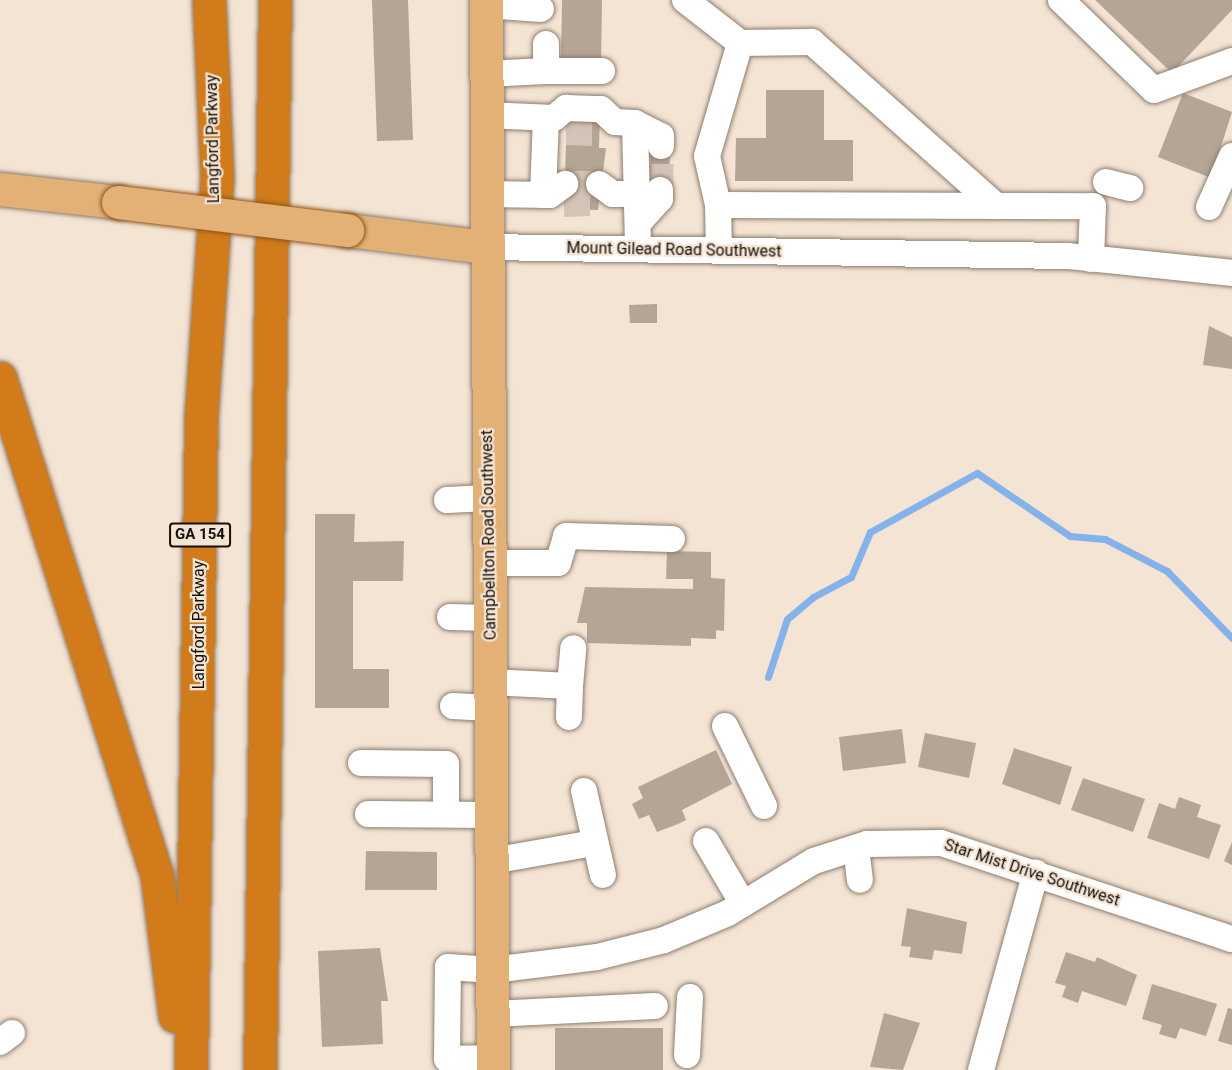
<!DOCTYPE html>
<style>
body{margin:0}
#map{position:relative;width:1232px;height:1070px;overflow:hidden;background:#f4e4d4;font-family:Roboto,sans-serif}
div>[style]{position:absolute}
[style*='--x']{left:calc(var(--x)*1px);top:calc(var(--y)*1px);width:calc(var(--w)*1px);rotate:calc(var(--a)*1deg)}
.stream>*{height:7px;margin:-3.5px;padding:0 3.5px;transform-origin:3.5px;border-radius:3.5px;background:#84b2ea}
.building>*{inset:0;background:#b4a595}
.minor-tunnel>*{height:26px;margin-top:-13px;transform-origin:0;background:repeating-linear-gradient(90deg,#d2c4b6 0 26px,transparent 0 39px)}
.roads{filter:drop-shadow(0 0 2px #8c7e6f) drop-shadow(0 0 2px #8c7e6f)}
.minor>*{height:26px;margin:-13px;padding:0 13px;transform-origin:13px;border-radius:13px;background:#fff}
.major>*{height:33px;margin:-16.5px;padding:0 16.5px;transform-origin:16.5px;border-radius:16.5px;background:#e3b076}
.highway>*{height:33px;margin:-16.5px;padding:0 16.5px;transform-origin:16.5px;border-radius:16.5px;background:#d17b1b}
.bridges{filter:drop-shadow(0 0 2px #8f5515) drop-shadow(0 0 2px #8f5515)}
.major-bridge>*{height:33px;margin:-16.5px;padding:0 16.5px;transform-origin:16.5px;border-radius:16.5px;background:#e3b076}
span{translate:-50% -50%;white-space:nowrap;text-align:center;line-height:1.15;-webkit-text-stroke:4.5px #f4e4d4;paint-order:stroke}
.shield-label span{padding:2px 4px;background:#f4e4d4;border:2px solid;border-radius:4px;-webkit-text-stroke-width:0}
.shield-label{font-size:15px;color:#140f0a;font-weight:700}
.street-label{font-size:16px;color:#140f0a}
</style>
<div id="map">
<div class="stream">
<div style="--x:768;--y:677;--w:61;--a:-71.9"></div>
<div style="--x:787;--y:619;--w:34;--a:-40"></div>
<div style="--x:813;--y:597;--w:43;--a:-27.8"></div>
<div style="--x:851;--y:577;--w:49;--a:-67.1"></div>
<div style="--x:870;--y:532;--w:122;--a:-28.9"></div>
<div style="--x:977;--y:473;--w:112;--a:34.1"></div>
<div style="--x:1070;--y:536;--w:35;--a:5"></div>
<div style="--x:1105;--y:539;--w:70;--a:27.3"></div>
<div style="--x:1167;--y:571;--w:93;--a:45.9"></div>
</div>
<div class="building">
<div style="clip-path:polygon(372px 0,408px 0,413px 140px,377px 141px)"></div>
<div style="clip-path:polygon(562px 0,602px 0,601px 64px,561px 63px)"></div>
<div style="clip-path:polygon(1095px 0,1232px 0,1232px 10px,1172px 73px)"></div>
<div style="clip-path:polygon(766px 90px,824px 90px,824px 140px,853px 140px,853px 181px,735px 181px,736px 138px,766px 138px)"></div>
<div style="clip-path:polygon(1183px 93px,1232px 112px,1211px 178px,1158px 157px)"></div>
<div style="clip-path:polygon(567px 113px,600px 114px,599px 148px,606px 148px,598px 210px,564px 209px)"></div>
<div style="clip-path:polygon(651px 145px,670px 146px,669px 190px,650px 190px)"></div>
<div style="clip-path:polygon(657px 304px,657px 323px,630px 323px,629px 305px)"></div>
<div style="clip-path:polygon(1209px 326px,1232px 337px,1232px 369px,1203px 365px)"></div>
<div style="clip-path:polygon(315px 514px,355px 514px,354px 542px,404px 541px,403px 581px,353px 581px,353px 669px,389px 669px,389px 708px,315px 708px)"></div>
<div style="clip-path:polygon(667px 551px,711px 552px,711px 578px,725px 579px,724px 631px,716px 630px,716px 639px,691px 638px,691px 646px,587px 643px,587px 623px,577px 623px,585px 587px,693px 589px,693px 579px,666px 579px)"></div>
<div style="clip-path:polygon(902px 729px,906px 763px,843px 771px,839px 737px)"></div>
<div style="clip-path:polygon(925px 733px,976px 743px,969px 778px,918px 767px)"></div>
<div style="clip-path:polygon(1014px 748px,1072px 767px,1060px 805px,1002px 784px)"></div>
<div style="clip-path:polygon(716px 750px,732px 784px,682px 810px,686px 820px,678px 824px,657px 832px,649px 815px,639px 819px,632px 804px,643px 798px,638px 787px)"></div>
<div style="clip-path:polygon(1083px 778px,1145px 799px,1133px 832px,1071px 810px)"></div>
<div style="clip-path:polygon(1179px 797px,1201px 805px,1197px 817px,1221px 825px,1209px 859px,1147px 838px,1159px 803px,1175px 809px)"></div>
<div style="clip-path:polygon(1232px 842px,1232px 865px,1224px 861px)"></div>
<div style="clip-path:polygon(366px 851px,437px 852px,437px 890px,365px 890px)"></div>
<div style="clip-path:polygon(907px 908px,967px 922px,962px 954px,934px 950px,932px 960px,909px 957px,911px 947px,901px 946px)"></div>
<div style="clip-path:polygon(380px 948px,388px 1001px,381px 1001px,383px 1044px,322px 1047px,318px 951px)"></div>
<div style="clip-path:polygon(1066px 952px,1095px 962px,1097px 957px,1137px 975px,1126px 1006px,1082px 991px,1078px 1003px,1062px 997px,1066px 986px,1055px 983px)"></div>
<div style="clip-path:polygon(1152px 984px,1217px 1004px,1206px 1036px,1180px 1028px,1176px 1039px,1159px 1034px,1162px 1025px,1142px 1019px)"></div>
<div style="clip-path:polygon(1228px 1008px,1232px 1009px,1232px 1045px,1218px 1041px)"></div>
<div style="clip-path:polygon(884px 1013px,920px 1023px,903px 1070px,870px 1067px)"></div>
<div style="clip-path:polygon(555px 1028px,663px 1028px,663px 1070px,555px 1070px)"></div>
</div>
<div class="minor-tunnel">
<div style="--x:566;--y:132;--w:33;--a:2"></div>
<div style="--x:565;--y:184;--w:34;--a:0"></div>
<div style="--x:660;--y:190;--w:44;--a:-88.7"></div>
<div style="--x:564;--y:204;--w:34;--a:-2"></div>
</div>
<div class="roads">
<div class="minor">
<div style="--x:685;--y:0;--w:70;--a:38"></div>
<div style="--x:740;--y:43;--w:72;--a:-0.8"></div>
<div style="--x:812;--y:42;--w:246;--a:41.7"></div>
<div style="--x:1061;--y:0;--w:129;--a:44.1"></div>
<div style="--x:1154;--y:90;--w:83;--a:-20.4"></div>
<div style="--x:486;--y:5;--w:55;--a:4.2"></div>
<div style="--x:546;--y:71;--w:56;--a:0"></div>
<div style="--x:485;--y:74;--w:61;--a:-2.8"></div>
<div style="--x:546;--y:71;--w:27;--a:-90"></div>
<div style="--x:485;--y:115;--w:69;--a:2.5"></div>
<div style="--x:554;--y:118;--w:16;--a:-40"></div>
<div style="--x:566;--y:108;--w:35;--a:2"></div>
<div style="--x:601;--y:109;--w:19;--a:43"></div>
<div style="--x:615;--y:122;--w:20;--a:3"></div>
<div style="--x:635;--y:123;--w:126;--a:88.6"></div>
<div style="--x:635;--y:123;--w:29;--a:27"></div>
<div style="--x:661;--y:136;--w:10;--a:90"></div>
<div style="--x:1106;--y:182;--w:25;--a:14"></div>
<div style="--x:599;--y:184;--w:17;--a:36"></div>
<div style="--x:613;--y:194;--w:20;--a:0"></div>
<div style="--x:486;--y:194;--w:64;--a:0.9"></div>
<div style="--x:550;--y:195;--w:19;--a:-36"></div>
<div style="--x:543;--y:195;--w:77;--a:-87.8"></div>
<div style="--x:718;--y:205;--w:375;--a:0.2"></div>
<div style="--x:1093;--y:206;--w:53;--a:92.2"></div>
<div style="--x:1209;--y:207;--w:56;--a:-65.7"></div>
<div style="--x:639;--y:222;--w:31;--a:-48"></div>
<div style="--x:660;--y:199;--w:9;--a:-90"></div>
<div style="--x:486;--y:247;--w:582;--a:0.89"></div>
<div style="--x:1068;--y:256;--w:165;--a:5.9"></div>
<div style="--x:719;--y:251;--w:46;--a:-91.2"></div>
<div style="--x:718;--y:205;--w:50;--a:-102.7"></div>
<div style="--x:707;--y:156;--w:118;--a:-73.7"></div>
<div style="--x:447;--y:500;--w:41;--a:-2.8"></div>
<div style="--x:489;--y:563;--w:69;--a:0"></div>
<div style="--x:558;--y:563;--w:28;--a:-73"></div>
<div style="--x:566;--y:536;--w:106;--a:1.6"></div>
<div style="--x:450;--y:617;--w:40;--a:1.4"></div>
<div style="--x:490;--y:682;--w:80;--a:2.9"></div>
<div style="--x:570;--y:686;--w:31;--a:92"></div>
<div style="--x:570;--y:686;--w:38;--a:-85"></div>
<div style="--x:453;--y:706;--w:37;--a:3"></div>
<div style="--x:725;--y:726;--w:89;--a:64"></div>
<div style="--x:361;--y:763;--w:85;--a:0.7"></div>
<div style="--x:446;--y:764;--w:50;--a:90"></div>
<div style="--x:584;--y:791;--w:86;--a:77.3"></div>
<div style="--x:368;--y:814;--w:123;--a:0.5"></div>
<div style="--x:706;--y:841;--w:73;--a:59.6"></div>
<div style="--x:856;--y:848;--w:32;--a:83"></div>
<div style="--x:492;--y:861;--w:103;--a:-10.1"></div>
<div style="--x:493;--y:1014;--w:162;--a:-2.8"></div>
<div style="--x:0;--y:1042;--w:15;--a:-37"></div>
<div style="--x:687;--y:1055;--w:58;--a:-87"></div>
<div style="--x:493;--y:1058;--w:46;--a:178.8"></div>
<div style="--x:447;--y:1059;--w:92;--a:-89.4"></div>
<div style="--x:448;--y:967;--w:45;--a:3.8"></div>
<div style="--x:493;--y:970;--w:105;--a:-7.1"></div>
<div style="--x:597;--y:957;--w:69;--a:-14.2"></div>
<div style="--x:664;--y:940;--w:69;--a:-22.9"></div>
<div style="--x:728;--y:913;--w:100;--a:-31.2"></div>
<div style="--x:814;--y:861;--w:56;--a:-17.8"></div>
<div style="--x:867;--y:844;--w:74;--a:-0.8"></div>
<div style="--x:941;--y:843;--w:306;--a:18.3"></div>
<div style="--x:981;--y:1070;--w:205;--a:-74.5"></div>
</div>
<div class="major">
<div style="--x:486;--y:0;--w:1070;--a:89.63"></div>
<div style="--x:0;--y:189;--w:119;--a:6.3"></div>
<div style="--x:347;--y:230;--w:140;--a:7"></div>
</div>
<div class="highway">
<div style="--x:0;--y:378;--w:522;--a:72.5"></div>
<div style="--x:157;--y:876;--w:141;--a:82.7"></div>
<div style="--x:191;--y:1070;--w:652;--a:-89.12"></div>
<div style="--x:201;--y:418;--w:241;--a:-86.2"></div>
<div style="--x:217;--y:178;--w:178;--a:-92.6"></div>
<div style="--x:260;--y:1070;--w:1070;--a:-89.2"></div>
</div>
</div>
<div class="bridges">
<div class="major-bridge">
<div style="--x:118;--y:202;--w:231;--a:7"></div>
</div>
</div>
<div class="shield-label">
<span style="left:200px;top:535px">GA 154</span>
</div>
<div class="street-label">
<span style="left:213px;top:139px;rotate:-91deg">Langford Parkway</span>
<span style="left:674px;top:250px;rotate:1deg">Mount Gilead Road Southwest</span>
<span style="left:489px;top:535px;rotate:-91deg">Campbellton Road Southwest</span>
<span style="left:199px;top:625px;rotate:-90deg">Langford Parkway</span>
<span style="left:1032px;top:873px;rotate:18deg">Star Mist Drive Southwest</span>
</div>
</div>
